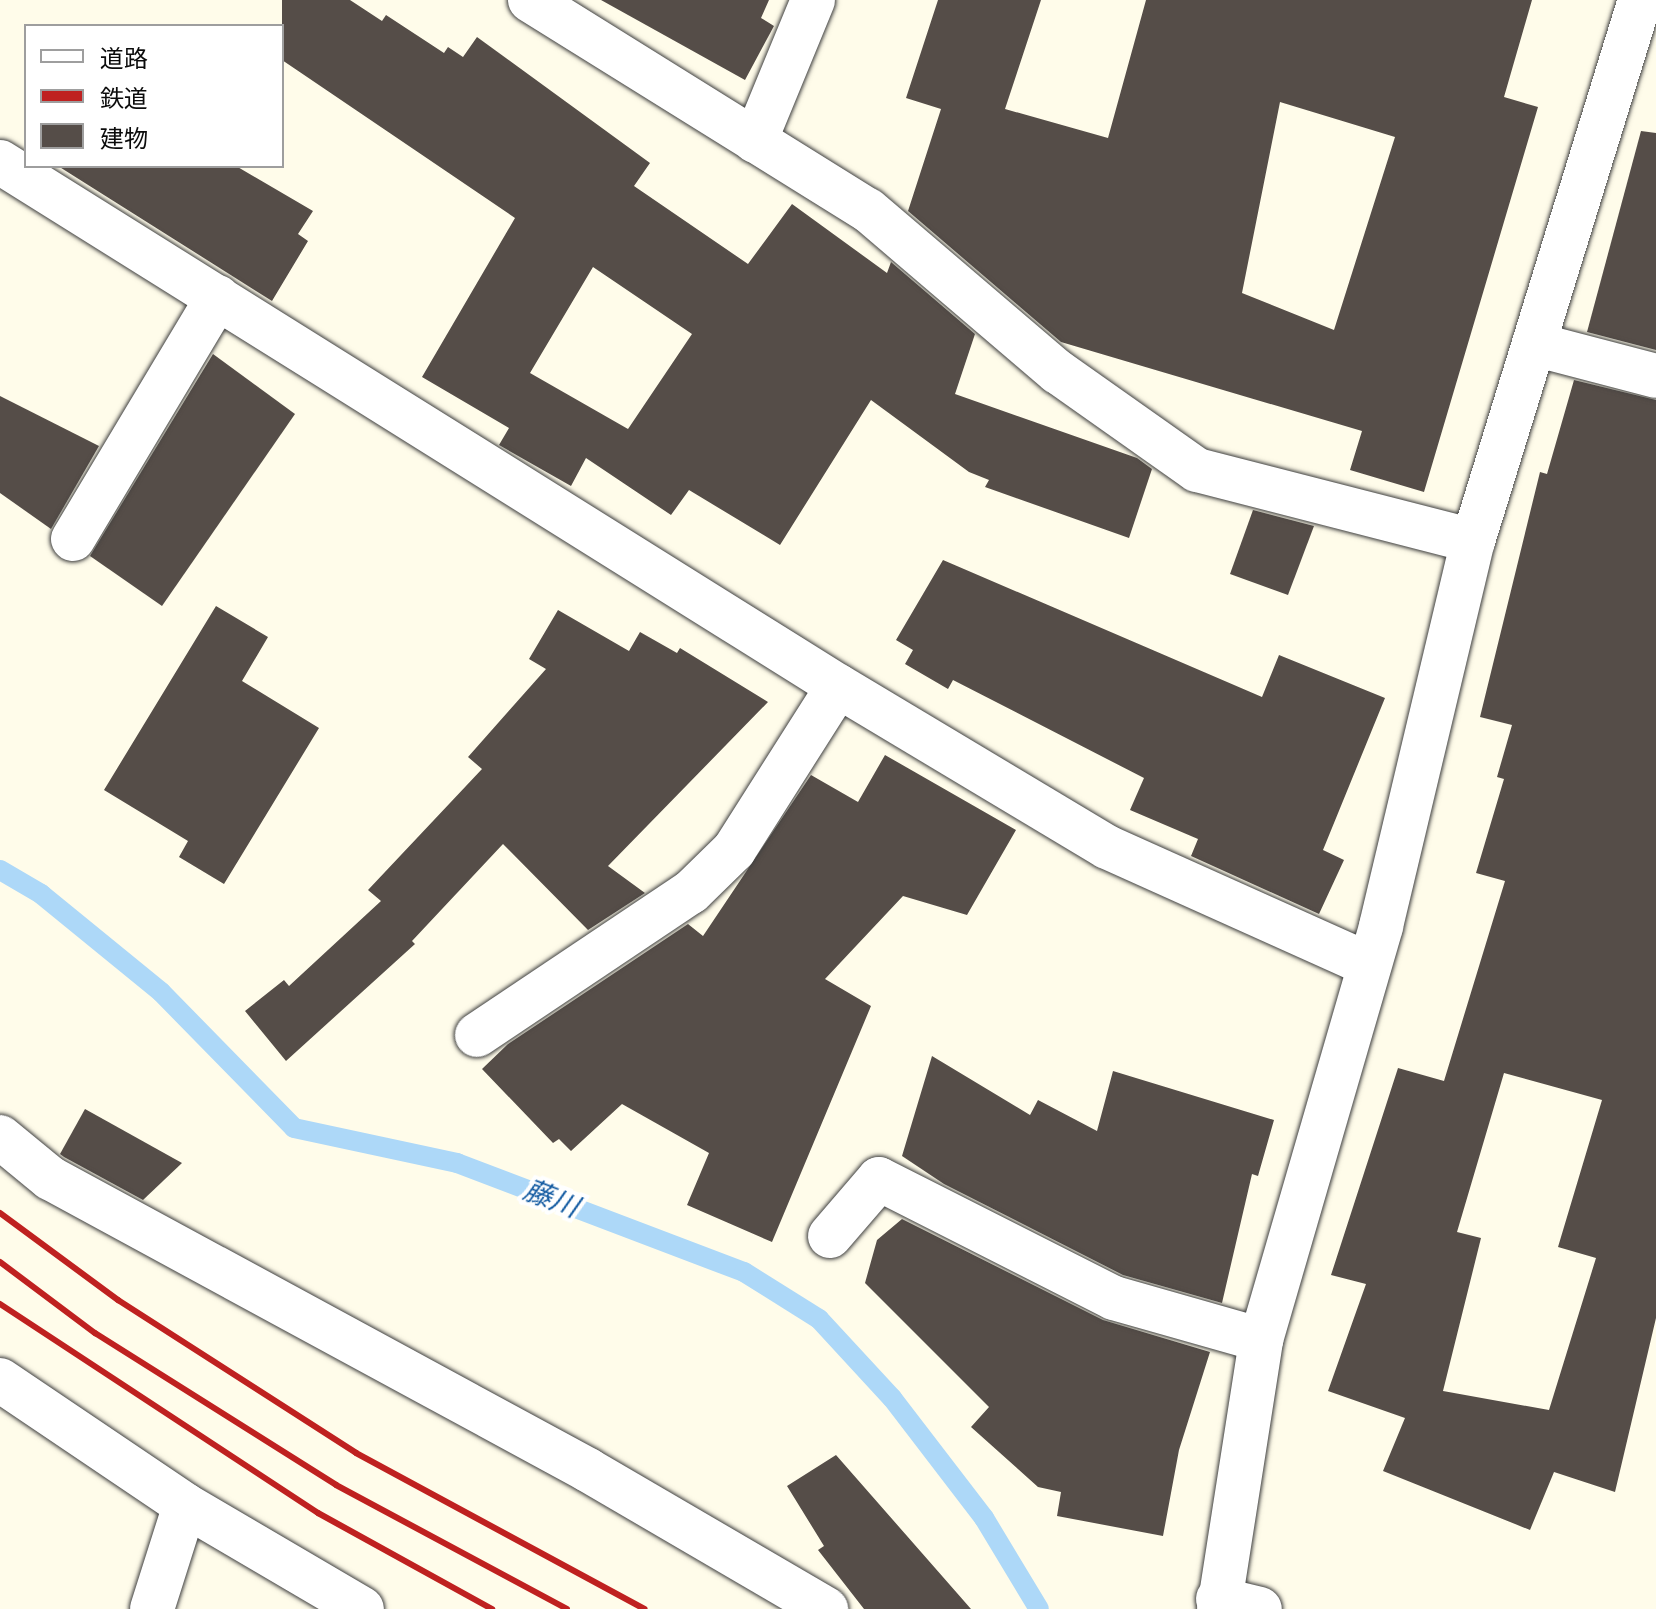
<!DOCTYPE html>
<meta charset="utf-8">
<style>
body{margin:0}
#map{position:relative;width:1656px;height:1609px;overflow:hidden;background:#fffcea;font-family:"Times New Roman","Noto Sans JP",serif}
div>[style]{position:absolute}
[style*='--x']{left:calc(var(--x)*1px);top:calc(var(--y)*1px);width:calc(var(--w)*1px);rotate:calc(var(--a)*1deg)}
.stream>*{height:20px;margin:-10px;padding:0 10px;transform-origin:10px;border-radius:10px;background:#add8f8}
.building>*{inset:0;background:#554d48}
.roads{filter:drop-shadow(0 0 2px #3f3f3f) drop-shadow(0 0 2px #3f3f3f)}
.minor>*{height:44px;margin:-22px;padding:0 22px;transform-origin:22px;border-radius:22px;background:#fff}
.rail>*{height:6px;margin:-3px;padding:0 3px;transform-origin:3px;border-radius:3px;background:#bf2120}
span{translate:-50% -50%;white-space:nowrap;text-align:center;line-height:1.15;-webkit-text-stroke:8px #fff;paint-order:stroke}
.water-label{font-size:28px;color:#125aa1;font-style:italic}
.legend{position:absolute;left:24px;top:24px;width:260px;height:144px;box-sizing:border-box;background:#fff;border:2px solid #9e9e9e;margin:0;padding:10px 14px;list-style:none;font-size:24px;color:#0c0c0c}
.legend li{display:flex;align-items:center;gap:16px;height:40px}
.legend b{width:40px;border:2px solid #9e9e9e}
</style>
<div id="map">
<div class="stream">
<div style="--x:0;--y:870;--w:48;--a:30.3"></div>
<div style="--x:41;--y:894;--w:155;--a:39.2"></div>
<div style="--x:161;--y:992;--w:190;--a:45.6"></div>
<div style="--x:294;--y:1128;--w:167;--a:12.1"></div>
<div style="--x:457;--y:1163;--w:307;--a:20.8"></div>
<div style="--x:744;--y:1272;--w:89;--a:32.1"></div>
<div style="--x:819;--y:1319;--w:108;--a:47.3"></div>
<div style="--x:892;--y:1398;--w:151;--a:52.5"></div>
<div style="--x:984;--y:1518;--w:106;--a:58.9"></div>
</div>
<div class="building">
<div style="clip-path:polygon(evenodd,282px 0,350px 0,382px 21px,386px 15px,444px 53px,448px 47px,463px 57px,477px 37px,650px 163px,634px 186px,748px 264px,792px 204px,887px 273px,891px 262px,975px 334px,955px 394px,1137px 458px,1152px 469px,1129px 538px,985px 487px,989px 480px,969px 472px,871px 400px,780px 545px,689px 490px,671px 515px,586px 458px,571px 486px,499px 445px,509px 428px,422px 377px,515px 218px,282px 60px,282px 0,593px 267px,692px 334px,628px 429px,530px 373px,593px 267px)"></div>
<div style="clip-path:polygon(601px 0,769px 0,761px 18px,774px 26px,745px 80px)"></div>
<div style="clip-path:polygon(evenodd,938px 0,1041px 0,1005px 109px,1108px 138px,1146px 0,1532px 0,1504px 97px,1538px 107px,1424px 492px,1350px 470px,1362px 431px,1061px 342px,908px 211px,941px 109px,906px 98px,938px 0,1280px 102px,1395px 137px,1334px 330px,1242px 293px,1280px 102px)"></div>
<div style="clip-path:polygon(1641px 131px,1656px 133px,1656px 350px,1587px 332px)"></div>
<div style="clip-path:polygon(58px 166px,236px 166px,313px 211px,298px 234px,308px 241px,272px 301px)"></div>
<div style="clip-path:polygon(213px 354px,295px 414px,162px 606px,90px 556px)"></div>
<div style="clip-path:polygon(evenodd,1574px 380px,1656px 400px,1656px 1318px,1615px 1492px,1554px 1472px,1530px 1530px,1383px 1471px,1405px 1418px,1328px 1391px,1366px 1284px,1331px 1275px,1398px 1068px,1444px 1081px,1505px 881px,1476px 873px,1504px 779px,1497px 777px,1512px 725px,1480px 717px,1540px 472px,1547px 474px,1574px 380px,1504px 1073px,1602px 1100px,1558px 1247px,1596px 1258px,1549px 1410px,1443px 1391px,1481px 1238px,1457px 1232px,1504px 1073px)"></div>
<div style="clip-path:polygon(0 396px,99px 446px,51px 529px,0 493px)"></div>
<div style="clip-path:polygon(1253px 510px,1314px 526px,1288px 595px,1230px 574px)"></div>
<div style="clip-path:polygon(943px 560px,1262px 697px,1279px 655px,1385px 698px,1323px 850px,1344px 860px,1319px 914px,1191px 856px,1198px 839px,1130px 810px,1144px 778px,953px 680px,948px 689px,905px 664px,913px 650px,896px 640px)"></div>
<div style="clip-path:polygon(216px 606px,268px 637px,242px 681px,319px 728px,224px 884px,179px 857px,188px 841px,104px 790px)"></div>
<div style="clip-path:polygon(558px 610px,629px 651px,640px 632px,677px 653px,680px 648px,768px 702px,608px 866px,645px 893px,588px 930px,503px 844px,412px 941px,415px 944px,286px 1061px,245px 1011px,284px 980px,289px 986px,381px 901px,368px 890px,482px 769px,468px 757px,546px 669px,529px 659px)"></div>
<div style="clip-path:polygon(885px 755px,1016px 830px,967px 915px,903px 896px,825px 979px,871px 1006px,772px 1242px,687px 1205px,709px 1153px,622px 1104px,571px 1151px,559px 1139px,553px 1143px,482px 1069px,508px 1044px,688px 924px,703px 936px,811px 775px,858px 802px)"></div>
<div style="clip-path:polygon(932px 1056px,1030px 1115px,1038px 1100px,1097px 1131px,1113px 1071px,1274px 1120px,1258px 1176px,1252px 1174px,1222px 1303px,1123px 1275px,944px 1184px,902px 1156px)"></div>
<div style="clip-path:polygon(85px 1109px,182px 1163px,143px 1200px,64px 1157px,60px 1154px)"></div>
<div style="clip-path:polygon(902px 1219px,1103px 1320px,1210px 1352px,1179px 1450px,1163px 1536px,1057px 1516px,1061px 1492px,1038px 1487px,971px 1427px,989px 1407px,865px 1283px,877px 1240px)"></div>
<div style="clip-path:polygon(836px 1455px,971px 1609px,864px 1609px,818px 1550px,824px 1546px,787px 1486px)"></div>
</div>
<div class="roads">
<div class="minor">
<div style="--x:530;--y:0;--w:398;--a:31.9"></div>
<div style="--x:868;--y:210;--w:250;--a:40.5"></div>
<div style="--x:1058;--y:372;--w:170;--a:35.2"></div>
<div style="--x:1197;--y:470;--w:285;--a:14.4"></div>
<div style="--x:755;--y:141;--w:152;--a:-67.6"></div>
<div style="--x:0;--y:162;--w:988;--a:32.02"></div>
<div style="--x:838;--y:686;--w:313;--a:30.9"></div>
<div style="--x:1107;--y:847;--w:287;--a:24.2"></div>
<div style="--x:1534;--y:344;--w:126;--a:14.7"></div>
<div style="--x:73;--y:539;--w:282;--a:-59.1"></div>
<div style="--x:477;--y:1035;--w:257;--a:-33.8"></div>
<div style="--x:691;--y:892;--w:60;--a:-44.3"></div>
<div style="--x:734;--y:850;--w:194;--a:-57.6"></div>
<div style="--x:0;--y:1137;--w:65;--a:39.4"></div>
<div style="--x:50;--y:1178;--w:612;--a:28.49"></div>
<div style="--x:588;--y:1470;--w:276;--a:30.3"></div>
<div style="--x:830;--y:1236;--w:75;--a:-49.3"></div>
<div style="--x:879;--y:1179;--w:263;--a:26.9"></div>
<div style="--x:1114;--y:1298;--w:153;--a:15.9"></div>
<div style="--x:0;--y:1380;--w:223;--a:34"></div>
<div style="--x:185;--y:1505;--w:205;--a:30.4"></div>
<div style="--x:1218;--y:1599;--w:43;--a:13.4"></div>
<div style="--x:152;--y:1609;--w:109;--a:-72.4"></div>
<div style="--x:1219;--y:1609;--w:272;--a:-81.1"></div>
<div style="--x:1261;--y:1340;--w:431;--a:-73.8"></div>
<div style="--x:1381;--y:926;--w:396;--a:-76.6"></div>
<div style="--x:1473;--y:541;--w:566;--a:-72.85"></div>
</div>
</div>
<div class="rail">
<div style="--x:0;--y:1213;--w:147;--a:36.4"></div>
<div style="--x:118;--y:1300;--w:283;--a:32.7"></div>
<div style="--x:356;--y:1453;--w:328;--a:28.4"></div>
<div style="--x:0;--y:1262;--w:119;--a:36.8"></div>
<div style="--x:95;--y:1333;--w:285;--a:32.2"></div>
<div style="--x:336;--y:1485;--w:262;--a:28.2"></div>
<div style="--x:0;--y:1304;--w:381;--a:33.3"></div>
<div style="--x:318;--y:1513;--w:199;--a:28.9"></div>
</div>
<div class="water-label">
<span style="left:551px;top:1199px;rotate:21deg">藤川</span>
</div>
<ul class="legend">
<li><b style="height:10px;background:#fff"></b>道路</li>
<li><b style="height:10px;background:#bf2120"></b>鉄道</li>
<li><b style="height:22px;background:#554d48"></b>建物</li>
</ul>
</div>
